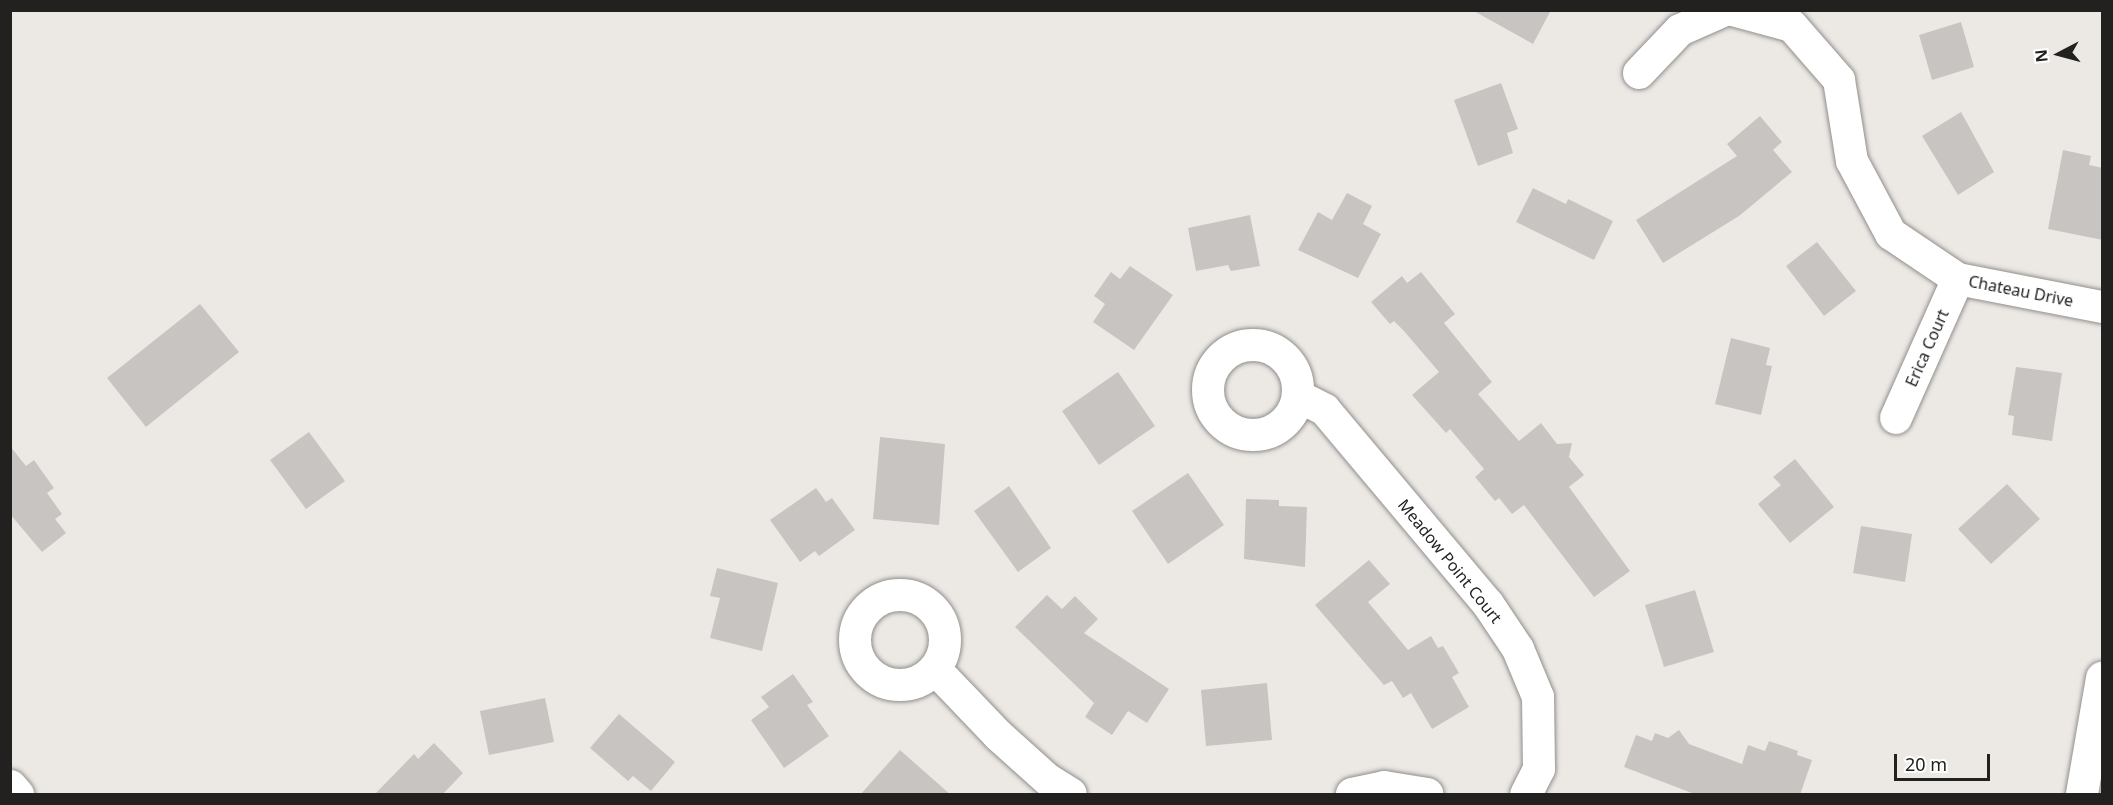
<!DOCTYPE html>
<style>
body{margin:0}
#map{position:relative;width:2113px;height:805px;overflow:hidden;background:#ece9e5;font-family:"Noto Sans",sans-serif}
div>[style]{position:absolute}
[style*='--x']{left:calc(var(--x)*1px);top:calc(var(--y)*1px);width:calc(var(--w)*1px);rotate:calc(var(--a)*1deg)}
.building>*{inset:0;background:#c8c4c2}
.roads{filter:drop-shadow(0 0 2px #918f8c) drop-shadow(0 0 2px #918f8c)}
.street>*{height:32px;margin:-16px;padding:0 16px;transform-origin:16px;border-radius:16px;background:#fff}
.street>.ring{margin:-16px;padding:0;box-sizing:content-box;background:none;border:32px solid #fff;border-radius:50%}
.secondary>*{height:33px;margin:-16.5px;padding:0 16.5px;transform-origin:16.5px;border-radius:16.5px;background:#fff}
span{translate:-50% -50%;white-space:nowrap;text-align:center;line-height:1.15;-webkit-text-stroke:5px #fff;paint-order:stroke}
.street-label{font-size:16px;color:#222120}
.frame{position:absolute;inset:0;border:12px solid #222120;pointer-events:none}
.north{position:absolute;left:2029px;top:24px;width:60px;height:60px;-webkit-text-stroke:4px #fff;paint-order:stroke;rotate:264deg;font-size:16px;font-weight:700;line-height:24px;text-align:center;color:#222120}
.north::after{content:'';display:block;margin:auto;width:21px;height:27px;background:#222120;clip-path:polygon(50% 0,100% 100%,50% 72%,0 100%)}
.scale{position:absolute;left:1894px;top:754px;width:96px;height:27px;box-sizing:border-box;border:3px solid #222120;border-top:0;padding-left:8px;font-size:18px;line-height:21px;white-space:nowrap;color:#222120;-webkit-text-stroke:4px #fff;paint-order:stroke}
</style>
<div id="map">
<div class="building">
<div style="clip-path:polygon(1472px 10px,1551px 10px,1533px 44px)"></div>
<div style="clip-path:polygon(1961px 22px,1974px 67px,1932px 80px,1919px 35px)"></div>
<div style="clip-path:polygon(1501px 83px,1518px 129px,1507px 133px,1513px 153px,1478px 166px,1454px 100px)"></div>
<div style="clip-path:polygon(1961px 112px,1994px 172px,1958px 195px,1922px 136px)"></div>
<div style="clip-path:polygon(1760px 116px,1782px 142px,1773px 150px,1792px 172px,1739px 216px,1663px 263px,1636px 220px,1737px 156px,1727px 144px)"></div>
<div style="clip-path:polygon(2063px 150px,2091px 156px,2089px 165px,2103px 168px,2103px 240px,2048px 229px)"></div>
<div style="clip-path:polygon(1533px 188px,1566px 204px,1568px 199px,1613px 221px,1594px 260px,1516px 222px)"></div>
<div style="clip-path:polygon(1347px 193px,1372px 206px,1363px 224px,1381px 234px,1358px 278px,1298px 250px,1318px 212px,1332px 220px)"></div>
<div style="clip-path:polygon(1250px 215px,1260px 266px,1231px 271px,1228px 265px,1196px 271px,1188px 228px)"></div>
<div style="clip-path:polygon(1817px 242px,1856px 291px,1824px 316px,1786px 266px)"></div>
<div style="clip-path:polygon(1130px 266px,1173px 295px,1134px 350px,1093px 322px,1105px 304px,1094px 296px,1111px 272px,1120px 279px)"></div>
<div style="clip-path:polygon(1421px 272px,1455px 314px,1444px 323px,1492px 382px,1478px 394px,1519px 441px,1541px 423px,1557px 444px,1572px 443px,1569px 457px,1584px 475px,1569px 487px,1630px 571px,1594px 597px,1524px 505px,1512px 514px,1499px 498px,1495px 501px,1475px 477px,1484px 469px,1450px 429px,1446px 433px,1412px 395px,1439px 372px,1404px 331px,1394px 321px,1390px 324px,1371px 302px,1402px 276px,1407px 283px)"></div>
<div style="clip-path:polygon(200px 304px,239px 352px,146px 427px,107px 378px)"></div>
<div style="clip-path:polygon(1731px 338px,1770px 348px,1766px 365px,1772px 366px,1761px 415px,1715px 404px)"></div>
<div style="clip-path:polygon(2016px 367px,2062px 373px,2052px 441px,2012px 435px,2014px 416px,2008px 415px)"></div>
<div style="clip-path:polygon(1118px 372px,1155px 426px,1099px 465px,1062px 411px)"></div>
<div style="clip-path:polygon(309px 432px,345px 481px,306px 509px,270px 460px)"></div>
<div style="clip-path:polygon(880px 437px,945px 444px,939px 525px,873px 519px)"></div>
<div style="clip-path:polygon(10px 446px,26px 466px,34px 460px,54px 488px,47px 493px,62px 514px,55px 519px,66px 533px,42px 552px,10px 514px)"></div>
<div style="clip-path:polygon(1795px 459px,1834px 507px,1790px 543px,1758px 504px,1781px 485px,1773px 477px)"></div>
<div style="clip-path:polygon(1188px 473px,1224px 525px,1168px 564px,1132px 511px)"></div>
<div style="clip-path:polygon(2007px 484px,2040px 519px,1991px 564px,1958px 529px)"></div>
<div style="clip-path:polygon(1009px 486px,1051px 548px,1018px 572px,974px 511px)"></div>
<div style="clip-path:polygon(816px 488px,826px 502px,832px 498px,855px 530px,819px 556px,815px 551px,800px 562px,770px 520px)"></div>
<div style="clip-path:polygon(1246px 499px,1279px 500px,1279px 506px,1307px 507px,1305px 567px,1244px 559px)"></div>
<div style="clip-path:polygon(1861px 526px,1912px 534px,1905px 582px,1853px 573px)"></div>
<div style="clip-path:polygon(1369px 560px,1390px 584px,1368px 602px,1408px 650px,1431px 636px,1438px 648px,1443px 646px,1459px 673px,1452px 677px,1469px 707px,1432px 729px,1411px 693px,1403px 698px,1392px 681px,1384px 685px,1315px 605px)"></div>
<div style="clip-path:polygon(717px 568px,778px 583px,762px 651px,710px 638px,720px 598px,710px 596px)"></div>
<div style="clip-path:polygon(1695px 590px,1714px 652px,1664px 667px,1645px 605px)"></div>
<div style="clip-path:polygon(1047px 595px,1062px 609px,1075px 596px,1098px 619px,1084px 633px,1169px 689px,1147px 723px,1128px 711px,1112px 735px,1085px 717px,1094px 703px,1015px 627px)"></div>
<div style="clip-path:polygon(793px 674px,813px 702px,807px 705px,829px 736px,784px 768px,751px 720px,769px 707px,761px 697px)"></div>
<div style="clip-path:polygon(1267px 683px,1272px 740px,1206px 746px,1201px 690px)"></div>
<div style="clip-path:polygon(545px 698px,554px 742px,489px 755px,480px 711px)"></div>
<div style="clip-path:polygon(619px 714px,675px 762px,651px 791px,633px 776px,628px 781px,590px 748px)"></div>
<div style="clip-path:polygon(1679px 730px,1689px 744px,1742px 764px,1748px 745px,1765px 751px,1769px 741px,1798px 751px,1797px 755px,1812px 760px,1800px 795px,1697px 795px,1624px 767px,1636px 735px,1652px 741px,1655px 733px,1668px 738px)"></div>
<div style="clip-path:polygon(434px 743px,463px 773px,442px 795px,374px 795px,414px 754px,418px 759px)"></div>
<div style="clip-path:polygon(900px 750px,951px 795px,860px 795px)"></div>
</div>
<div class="roads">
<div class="street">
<div style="--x:1733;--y:10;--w:61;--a:15.2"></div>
<div style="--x:1792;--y:26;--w:72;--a:49"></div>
<div style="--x:1839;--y:80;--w:82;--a:80.9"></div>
<div style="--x:1852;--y:161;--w:83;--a:61.9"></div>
<div style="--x:1891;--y:234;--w:81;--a:33.9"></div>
<div style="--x:1958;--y:279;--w:147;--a:11"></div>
<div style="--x:1639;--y:73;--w:59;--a:-46.4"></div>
<div style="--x:1680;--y:30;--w:49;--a:-24"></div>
<div class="ring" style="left:1208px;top:345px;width:58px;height:58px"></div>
<div style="--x:1298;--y:396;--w:30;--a:27"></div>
<div style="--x:1325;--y:410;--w:253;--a:50"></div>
<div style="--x:1488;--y:604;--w:54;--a:56.3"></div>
<div style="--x:1518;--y:649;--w:52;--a:67.4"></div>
<div style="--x:1538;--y:697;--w:72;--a:89.2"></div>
<div style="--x:1539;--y:769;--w:28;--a:117"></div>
<div style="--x:1896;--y:418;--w:152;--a:-66"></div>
<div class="ring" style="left:855px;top:595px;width:58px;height:58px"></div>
<div style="--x:935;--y:669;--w:91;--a:46.3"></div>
<div style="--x:998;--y:735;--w:66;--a:41.9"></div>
<div style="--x:1047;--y:779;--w:28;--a:32"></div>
<div style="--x:1352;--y:794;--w:33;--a:-12"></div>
<div style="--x:1384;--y:787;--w:44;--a:9.2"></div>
<div style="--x:2082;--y:794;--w:118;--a:-80.2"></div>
</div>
<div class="secondary">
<div style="--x:10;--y:786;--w:11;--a:49"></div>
</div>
</div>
<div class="street-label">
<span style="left:2021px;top:291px;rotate:11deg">Chateau Drive</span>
<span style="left:1927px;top:348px;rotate:-66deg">Erica Court</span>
<span style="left:1450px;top:561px;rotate:51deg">Meadow Point Court</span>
</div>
<div class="frame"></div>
<div class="north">N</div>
<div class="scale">20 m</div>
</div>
